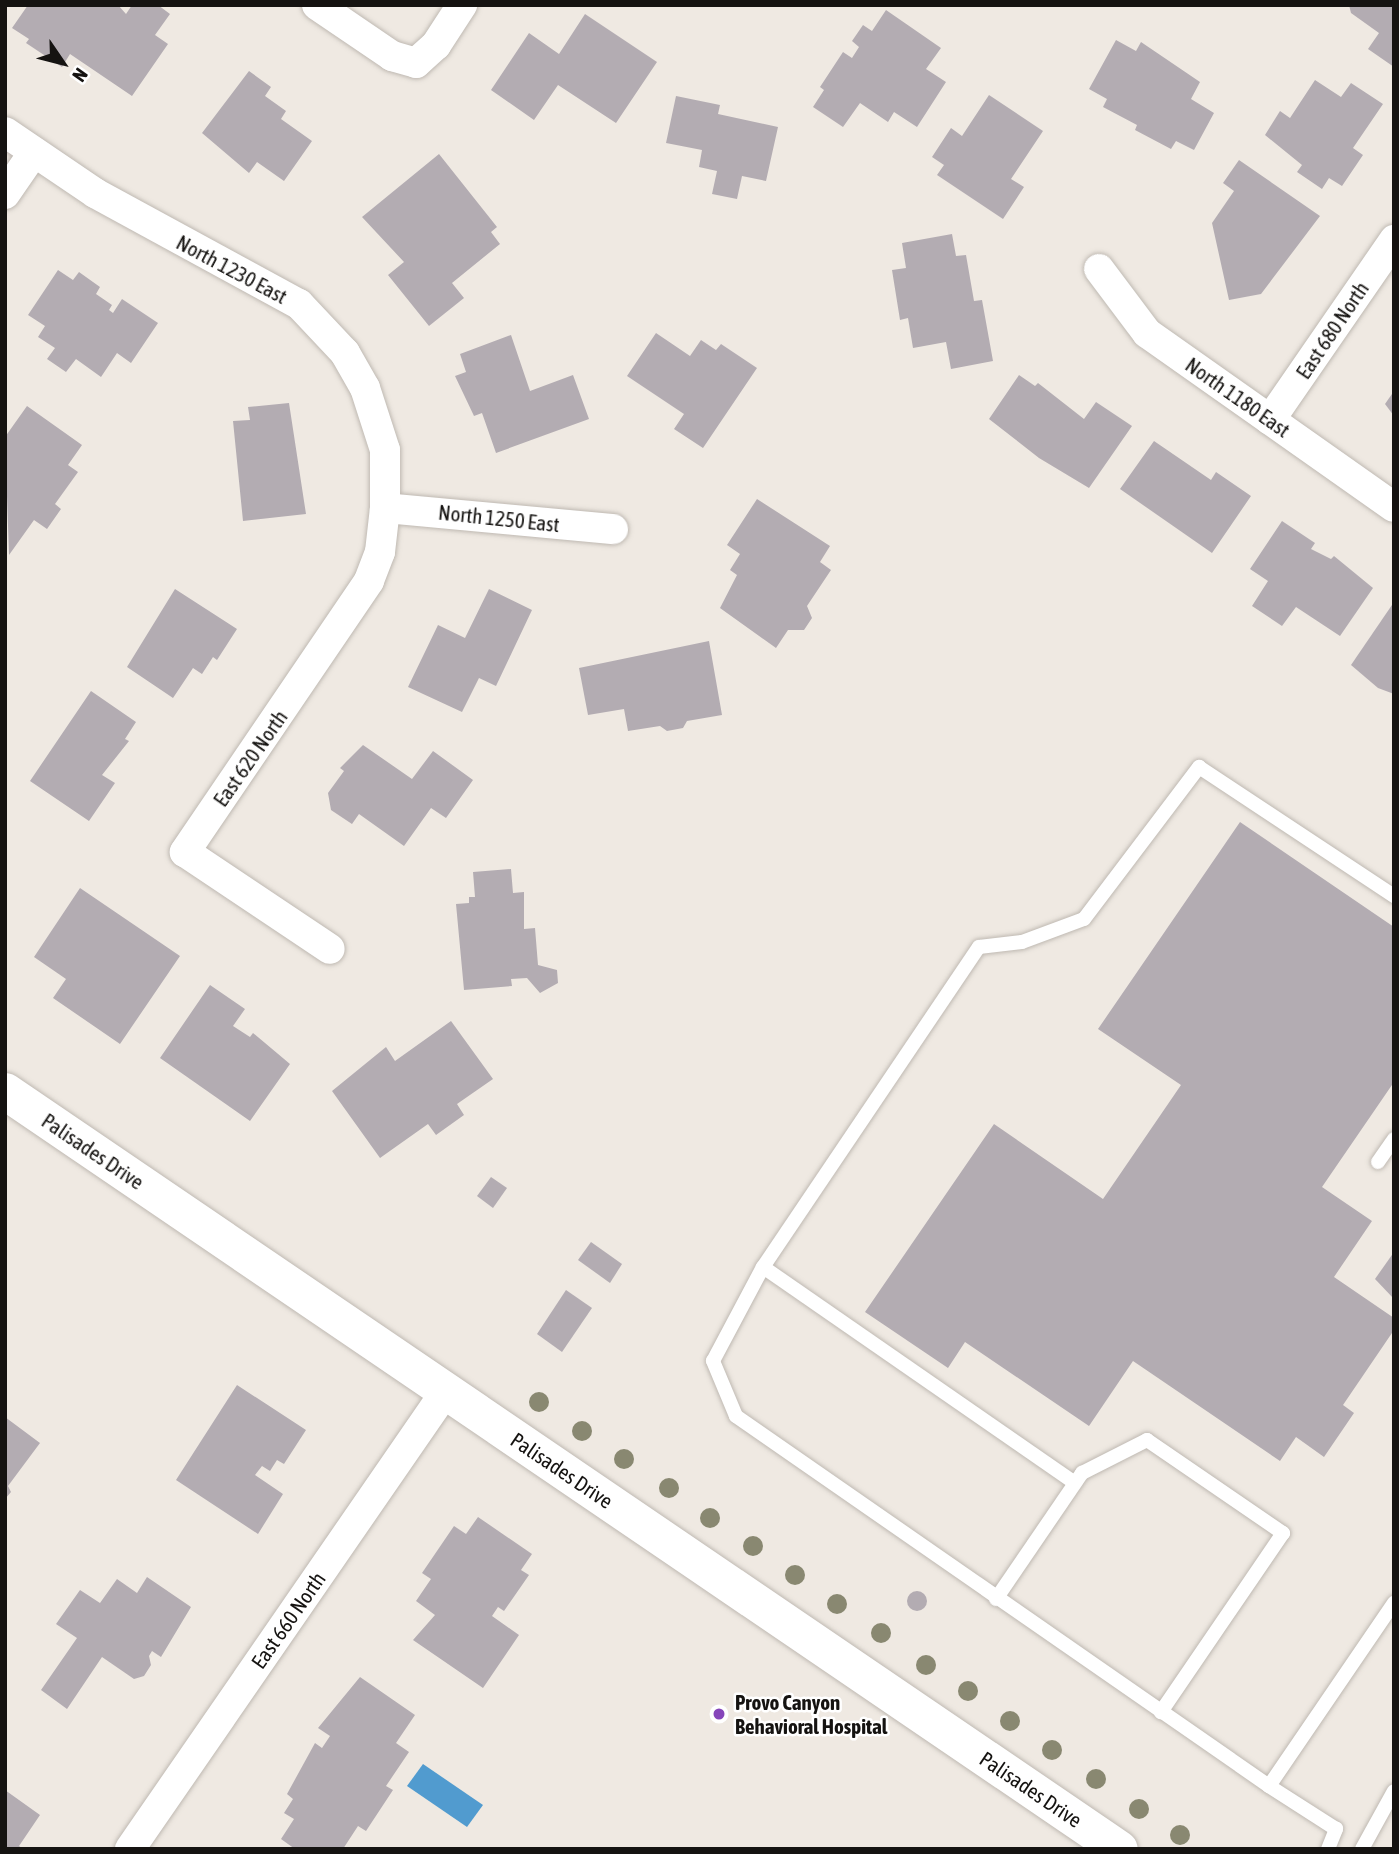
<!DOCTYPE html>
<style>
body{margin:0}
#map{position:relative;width:1399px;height:1854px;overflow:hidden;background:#efe9e2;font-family:"Asap Condensed",sans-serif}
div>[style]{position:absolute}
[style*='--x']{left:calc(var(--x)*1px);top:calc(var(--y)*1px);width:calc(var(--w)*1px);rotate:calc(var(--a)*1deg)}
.water>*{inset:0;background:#519bcf}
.building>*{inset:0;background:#b3acb2}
.round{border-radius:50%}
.roads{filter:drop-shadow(0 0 2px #bfb9b2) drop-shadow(0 0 2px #bfb9b2)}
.service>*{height:14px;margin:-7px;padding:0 7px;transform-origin:7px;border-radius:7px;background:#fff}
.minor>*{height:30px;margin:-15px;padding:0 15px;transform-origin:15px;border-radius:15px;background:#fff}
.tertiary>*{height:37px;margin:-18.5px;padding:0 18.5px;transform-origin:18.5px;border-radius:18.5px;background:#fff}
.trees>*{width:20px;height:20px;margin:-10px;border-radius:50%;background:#898871}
.dots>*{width:19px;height:19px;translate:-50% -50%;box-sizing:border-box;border:4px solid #fff;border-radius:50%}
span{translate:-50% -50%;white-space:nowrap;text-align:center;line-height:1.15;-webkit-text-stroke:5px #fff;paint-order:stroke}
.street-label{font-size:21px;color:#151311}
.poi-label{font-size:21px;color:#151311;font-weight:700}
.left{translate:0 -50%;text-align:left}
.frame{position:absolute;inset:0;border:7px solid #151311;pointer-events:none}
.north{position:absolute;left:28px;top:28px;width:70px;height:70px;-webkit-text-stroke:5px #fff;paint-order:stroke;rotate:125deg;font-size:19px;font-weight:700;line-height:28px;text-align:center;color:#151311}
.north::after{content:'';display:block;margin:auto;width:24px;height:32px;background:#151311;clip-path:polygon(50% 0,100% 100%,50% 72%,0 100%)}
</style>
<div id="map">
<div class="water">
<div style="clip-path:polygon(423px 1764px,483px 1805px,467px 1827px,407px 1786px)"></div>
</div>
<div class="building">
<div style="clip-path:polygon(28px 5px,118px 5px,126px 14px,132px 5px,158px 5px,170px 14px,155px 35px,168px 44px,132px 96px,70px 54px,62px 67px,26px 43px,29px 39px,12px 28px)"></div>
<div style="clip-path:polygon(1349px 5px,1394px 5px,1394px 67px,1368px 49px,1379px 33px,1351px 13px)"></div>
<div style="clip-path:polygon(886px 10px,941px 48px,926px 69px,946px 82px,917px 127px,894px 112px,888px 122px,860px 103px,843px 127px,813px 107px,824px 90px,820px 87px,843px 52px,852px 58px,859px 47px,852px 41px,863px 25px,872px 31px)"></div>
<div style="clip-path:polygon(585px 14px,657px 62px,616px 123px,558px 85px,534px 120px,491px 90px,529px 33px,559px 54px)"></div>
<div style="clip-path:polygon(1116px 40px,1136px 51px,1141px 42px,1200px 82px,1191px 99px,1214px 113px,1194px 150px,1176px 141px,1171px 149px,1135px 130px,1137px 125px,1103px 107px,1107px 99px,1089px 89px)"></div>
<div style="clip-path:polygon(249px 71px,271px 87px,265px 96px,286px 111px,281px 119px,312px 141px,284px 181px,257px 162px,249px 173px,202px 133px)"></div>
<div style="clip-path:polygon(1315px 80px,1341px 97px,1351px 83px,1383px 104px,1353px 148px,1363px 155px,1342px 186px,1329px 178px,1322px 189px,1297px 172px,1302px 165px,1265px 135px,1280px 111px,1290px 118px)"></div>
<div style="clip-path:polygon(989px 95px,1043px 131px,1011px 179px,1024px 187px,1003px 219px,937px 175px,944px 165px,932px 157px,951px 128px,962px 136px)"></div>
<div style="clip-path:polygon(676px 96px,720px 105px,718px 114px,778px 127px,766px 181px,742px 176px,737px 199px,712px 194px,717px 171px,699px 167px,702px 150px,666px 143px)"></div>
<div style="clip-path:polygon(439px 154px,497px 227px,491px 232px,500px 244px,452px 283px,464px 298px,429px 326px,388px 275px,404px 262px,362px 217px)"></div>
<div style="clip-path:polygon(1239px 160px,1320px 216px,1261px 294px,1229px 300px,1212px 223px,1234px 191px,1223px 183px)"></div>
<div style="clip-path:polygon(952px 234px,956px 256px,966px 255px,974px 301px,982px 300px,993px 361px,951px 369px,946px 342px,913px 348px,908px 318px,900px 320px,892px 270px,906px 268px,902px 243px)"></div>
<div style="clip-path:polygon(58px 270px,73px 280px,79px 272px,100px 287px,96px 294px,112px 305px,109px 310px,113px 313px,122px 299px,158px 323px,131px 363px,117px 353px,101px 377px,76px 359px,66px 372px,47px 359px,55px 348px,38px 337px,45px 326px,28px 315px)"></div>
<div style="clip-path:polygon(656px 333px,690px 356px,701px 340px,716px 350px,721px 344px,757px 368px,703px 448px,674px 429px,684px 414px,627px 376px)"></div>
<div style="clip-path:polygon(511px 335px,530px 391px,573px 375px,589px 419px,496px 453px,482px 413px,474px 416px,455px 376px,466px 372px,460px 354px)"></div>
<div style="clip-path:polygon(1019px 375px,1035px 386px,1038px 383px,1084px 419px,1096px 402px,1132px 426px,1089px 488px,1039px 458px,989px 419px)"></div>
<div style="clip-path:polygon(1394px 391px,1394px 416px,1385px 404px)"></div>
<div style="clip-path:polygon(289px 403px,306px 514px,243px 521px,233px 421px,250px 420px,248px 407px)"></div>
<div style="clip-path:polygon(27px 406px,82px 445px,68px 465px,78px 472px,55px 504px,61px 509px,47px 529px,34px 520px,9px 555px,5px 437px)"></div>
<div style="clip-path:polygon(1154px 441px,1211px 480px,1216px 472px,1251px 496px,1212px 553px,1120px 489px)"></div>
<div style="clip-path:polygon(757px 499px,830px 546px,820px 562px,831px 570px,807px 606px,812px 618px,804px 630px,788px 630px,776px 648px,720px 608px,737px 575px,730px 570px,740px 554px,727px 545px)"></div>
<div style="clip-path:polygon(1282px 521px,1315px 543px,1311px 549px,1331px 559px,1334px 556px,1373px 588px,1340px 636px,1296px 607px,1282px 626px,1252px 606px,1268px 581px,1250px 569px)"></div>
<div style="clip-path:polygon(175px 589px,237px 629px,217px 660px,213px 657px,202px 674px,193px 668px,173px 698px,127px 667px)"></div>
<div style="clip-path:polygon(489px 589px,532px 610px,496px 686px,479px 678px,462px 712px,408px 687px,438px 625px,465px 638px)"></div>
<div style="clip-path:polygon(1394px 602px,1394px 694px,1378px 688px,1351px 665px)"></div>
<div style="clip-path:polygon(709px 641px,722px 715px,687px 721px,683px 728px,667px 731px,660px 726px,628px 731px,624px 709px,588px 715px,579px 668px)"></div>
<div style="clip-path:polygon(91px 691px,136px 722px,125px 739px,129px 741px,102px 775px,115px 783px,89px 821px,30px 781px)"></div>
<div style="clip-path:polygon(363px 745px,412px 779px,433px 751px,473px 780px,446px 818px,431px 808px,404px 846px,359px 814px,352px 824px,331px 810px,328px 793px,344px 771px,340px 768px)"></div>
<div style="clip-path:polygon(1240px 822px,1394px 927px,1394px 1082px,1322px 1187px,1372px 1221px,1334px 1277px,1394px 1318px,1394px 1330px,1343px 1405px,1354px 1413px,1324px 1457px,1296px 1437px,1280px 1461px,1133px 1361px,1089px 1426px,965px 1342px,948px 1368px,865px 1312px,994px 1124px,1103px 1199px,1181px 1085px,1098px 1029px)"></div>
<div style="clip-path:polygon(511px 869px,513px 893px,524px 892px,524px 929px,535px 928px,538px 965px,557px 970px,558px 983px,540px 993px,527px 978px,511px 979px,512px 986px,464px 990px,456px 904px,469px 903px,469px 897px,475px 897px,473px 872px)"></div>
<div style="clip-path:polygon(80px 888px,180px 956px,120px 1044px,53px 998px,66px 979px,34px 957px)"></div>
<div style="clip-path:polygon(210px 985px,245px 1009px,233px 1026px,250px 1037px,253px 1033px,290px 1064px,250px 1121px,160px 1058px)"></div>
<div style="clip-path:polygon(451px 1021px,493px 1079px,457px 1104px,464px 1115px,436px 1135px,428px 1124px,380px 1158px,332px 1091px,386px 1047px,395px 1061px)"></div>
<div style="clip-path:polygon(491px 1177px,507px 1188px,493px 1208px,477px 1196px)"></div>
<div style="clip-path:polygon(591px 1242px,622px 1264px,610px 1283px,578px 1260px)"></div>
<div style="clip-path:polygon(1394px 1252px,1394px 1299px,1375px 1279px)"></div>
<div style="clip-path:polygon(566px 1290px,592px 1308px,562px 1352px,537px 1334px)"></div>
<div style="clip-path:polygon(237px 1385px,306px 1430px,284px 1464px,277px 1460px,270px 1471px,262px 1466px,255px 1475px,283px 1494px,258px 1534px,176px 1480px)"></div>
<div style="clip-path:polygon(5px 1417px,40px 1443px,8px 1486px,11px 1492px,5px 1499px)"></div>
<div style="clip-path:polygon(478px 1517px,532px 1554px,521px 1570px,529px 1575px,504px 1611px,498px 1607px,492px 1616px,519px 1635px,483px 1688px,413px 1640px,435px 1615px,416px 1601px,431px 1579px,422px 1573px,454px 1526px,466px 1534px)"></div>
<div style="clip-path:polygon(147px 1577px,191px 1607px,161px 1657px,152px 1651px,149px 1656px,151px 1665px,144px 1676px,134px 1679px,102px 1657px,67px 1709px,41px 1690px,77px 1638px,56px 1624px,80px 1590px,100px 1603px,117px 1579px,137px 1593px)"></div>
<div class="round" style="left:907px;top:1591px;width:20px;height:20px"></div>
<div style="clip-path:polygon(360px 1677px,415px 1715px,396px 1743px,409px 1752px,386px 1786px,393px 1790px,366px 1831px,358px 1826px,343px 1849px,295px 1849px,281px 1839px,294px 1819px,284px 1813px,293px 1799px,287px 1794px,315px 1743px,322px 1748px,330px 1736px,318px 1728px)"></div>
<div style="clip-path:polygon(5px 1790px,40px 1815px,19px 1846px,23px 1849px,5px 1849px)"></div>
</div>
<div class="roads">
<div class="service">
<div style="--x:1378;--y:1162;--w:28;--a:-55"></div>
<div style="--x:763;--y:1267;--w:379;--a:34.7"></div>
<div style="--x:996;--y:1599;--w:153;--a:-55.7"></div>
<div style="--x:1082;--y:1473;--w:73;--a:-26.9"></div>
<div style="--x:1147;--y:1440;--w:165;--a:34.4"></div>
<div style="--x:1283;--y:1533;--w:217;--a:124.3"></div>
<div style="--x:1269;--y:1786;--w:649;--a:-145.23"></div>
<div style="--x:736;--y:1416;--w:60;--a:-112.7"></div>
<div style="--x:713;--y:1361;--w:106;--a:-62"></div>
<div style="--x:763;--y:1267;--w:386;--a:-56"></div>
<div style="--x:979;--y:947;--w:43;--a:-6.6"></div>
<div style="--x:1022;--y:942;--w:66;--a:-20.4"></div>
<div style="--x:1084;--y:919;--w:191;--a:-52.9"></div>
<div style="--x:1199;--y:767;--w:234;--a:33.5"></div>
<div style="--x:1328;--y:1849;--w:22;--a:-68"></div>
<div style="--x:1336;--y:1829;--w:80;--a:-147.3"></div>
<div style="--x:1269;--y:1786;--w:222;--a:-55.7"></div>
<div style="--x:1362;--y:1849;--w:66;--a:-61.1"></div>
</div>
<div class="minor">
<div style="--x:317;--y:5;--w:91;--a:34.2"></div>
<div style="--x:392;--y:56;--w:25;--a:16"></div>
<div style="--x:416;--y:63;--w:27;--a:-42"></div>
<div style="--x:436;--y:45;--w:48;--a:-57"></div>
<div style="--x:5;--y:132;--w:109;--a:34.1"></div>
<div style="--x:95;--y:193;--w:232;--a:28.6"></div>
<div style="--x:299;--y:304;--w:67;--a:46.8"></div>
<div style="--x:345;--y:353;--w:40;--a:60.3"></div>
<div style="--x:365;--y:388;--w:65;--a:72.1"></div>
<div style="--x:385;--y:450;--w:58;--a:90"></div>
<div style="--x:385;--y:508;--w:44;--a:96.5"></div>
<div style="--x:380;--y:552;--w:31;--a:111"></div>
<div style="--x:369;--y:581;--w:328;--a:124.2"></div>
<div style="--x:185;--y:852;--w:174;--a:33.8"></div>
<div style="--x:5;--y:194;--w:51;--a:-55.4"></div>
<div style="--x:1099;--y:269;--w:80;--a:53.1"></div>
<div style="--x:1147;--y:333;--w:302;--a:35.2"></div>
<div style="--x:1270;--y:420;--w:219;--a:-55.4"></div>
<div style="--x:385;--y:508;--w:229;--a:5.3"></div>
<div style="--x:130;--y:1849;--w:556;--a:-55.4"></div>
</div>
<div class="tertiary">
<div style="--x:5;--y:1091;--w:1347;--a:34.23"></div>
</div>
</div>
<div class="trees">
<div style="left:539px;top:1402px"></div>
<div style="left:582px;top:1431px"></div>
<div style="left:624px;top:1459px"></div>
<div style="left:669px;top:1488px"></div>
<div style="left:710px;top:1518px"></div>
<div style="left:753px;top:1546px"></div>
<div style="left:795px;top:1575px"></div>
<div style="left:837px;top:1604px"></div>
<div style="left:881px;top:1633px"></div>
<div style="left:926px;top:1665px"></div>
<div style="left:968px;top:1691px"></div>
<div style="left:1010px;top:1721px"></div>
<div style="left:1052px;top:1750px"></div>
<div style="left:1096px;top:1779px"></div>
<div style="left:1139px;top:1809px"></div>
<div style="left:1180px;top:1835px"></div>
</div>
<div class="dots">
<div style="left:719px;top:1714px;background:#8645ba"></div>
</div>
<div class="street-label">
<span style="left:232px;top:269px;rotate:28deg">North 1230 East</span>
<span style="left:1332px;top:330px;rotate:-56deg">East 680 North</span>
<span style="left:1238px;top:397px;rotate:35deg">North 1180 East</span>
<span style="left:499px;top:518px;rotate:6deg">North 1250 East</span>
<span style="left:250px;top:758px;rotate:-55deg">East 620 North</span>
<span style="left:93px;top:1151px;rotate:34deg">Palisades Drive</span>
<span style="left:562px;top:1470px;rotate:34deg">Palisades Drive</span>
<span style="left:288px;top:1620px;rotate:-55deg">East 660 North</span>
<span style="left:1031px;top:1789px;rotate:34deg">Palisades Drive</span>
</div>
<div class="poi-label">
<span class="left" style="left:735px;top:1714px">Provo Canyon<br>Behavioral Hospital</span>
</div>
<div class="frame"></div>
<div class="north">N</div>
</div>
